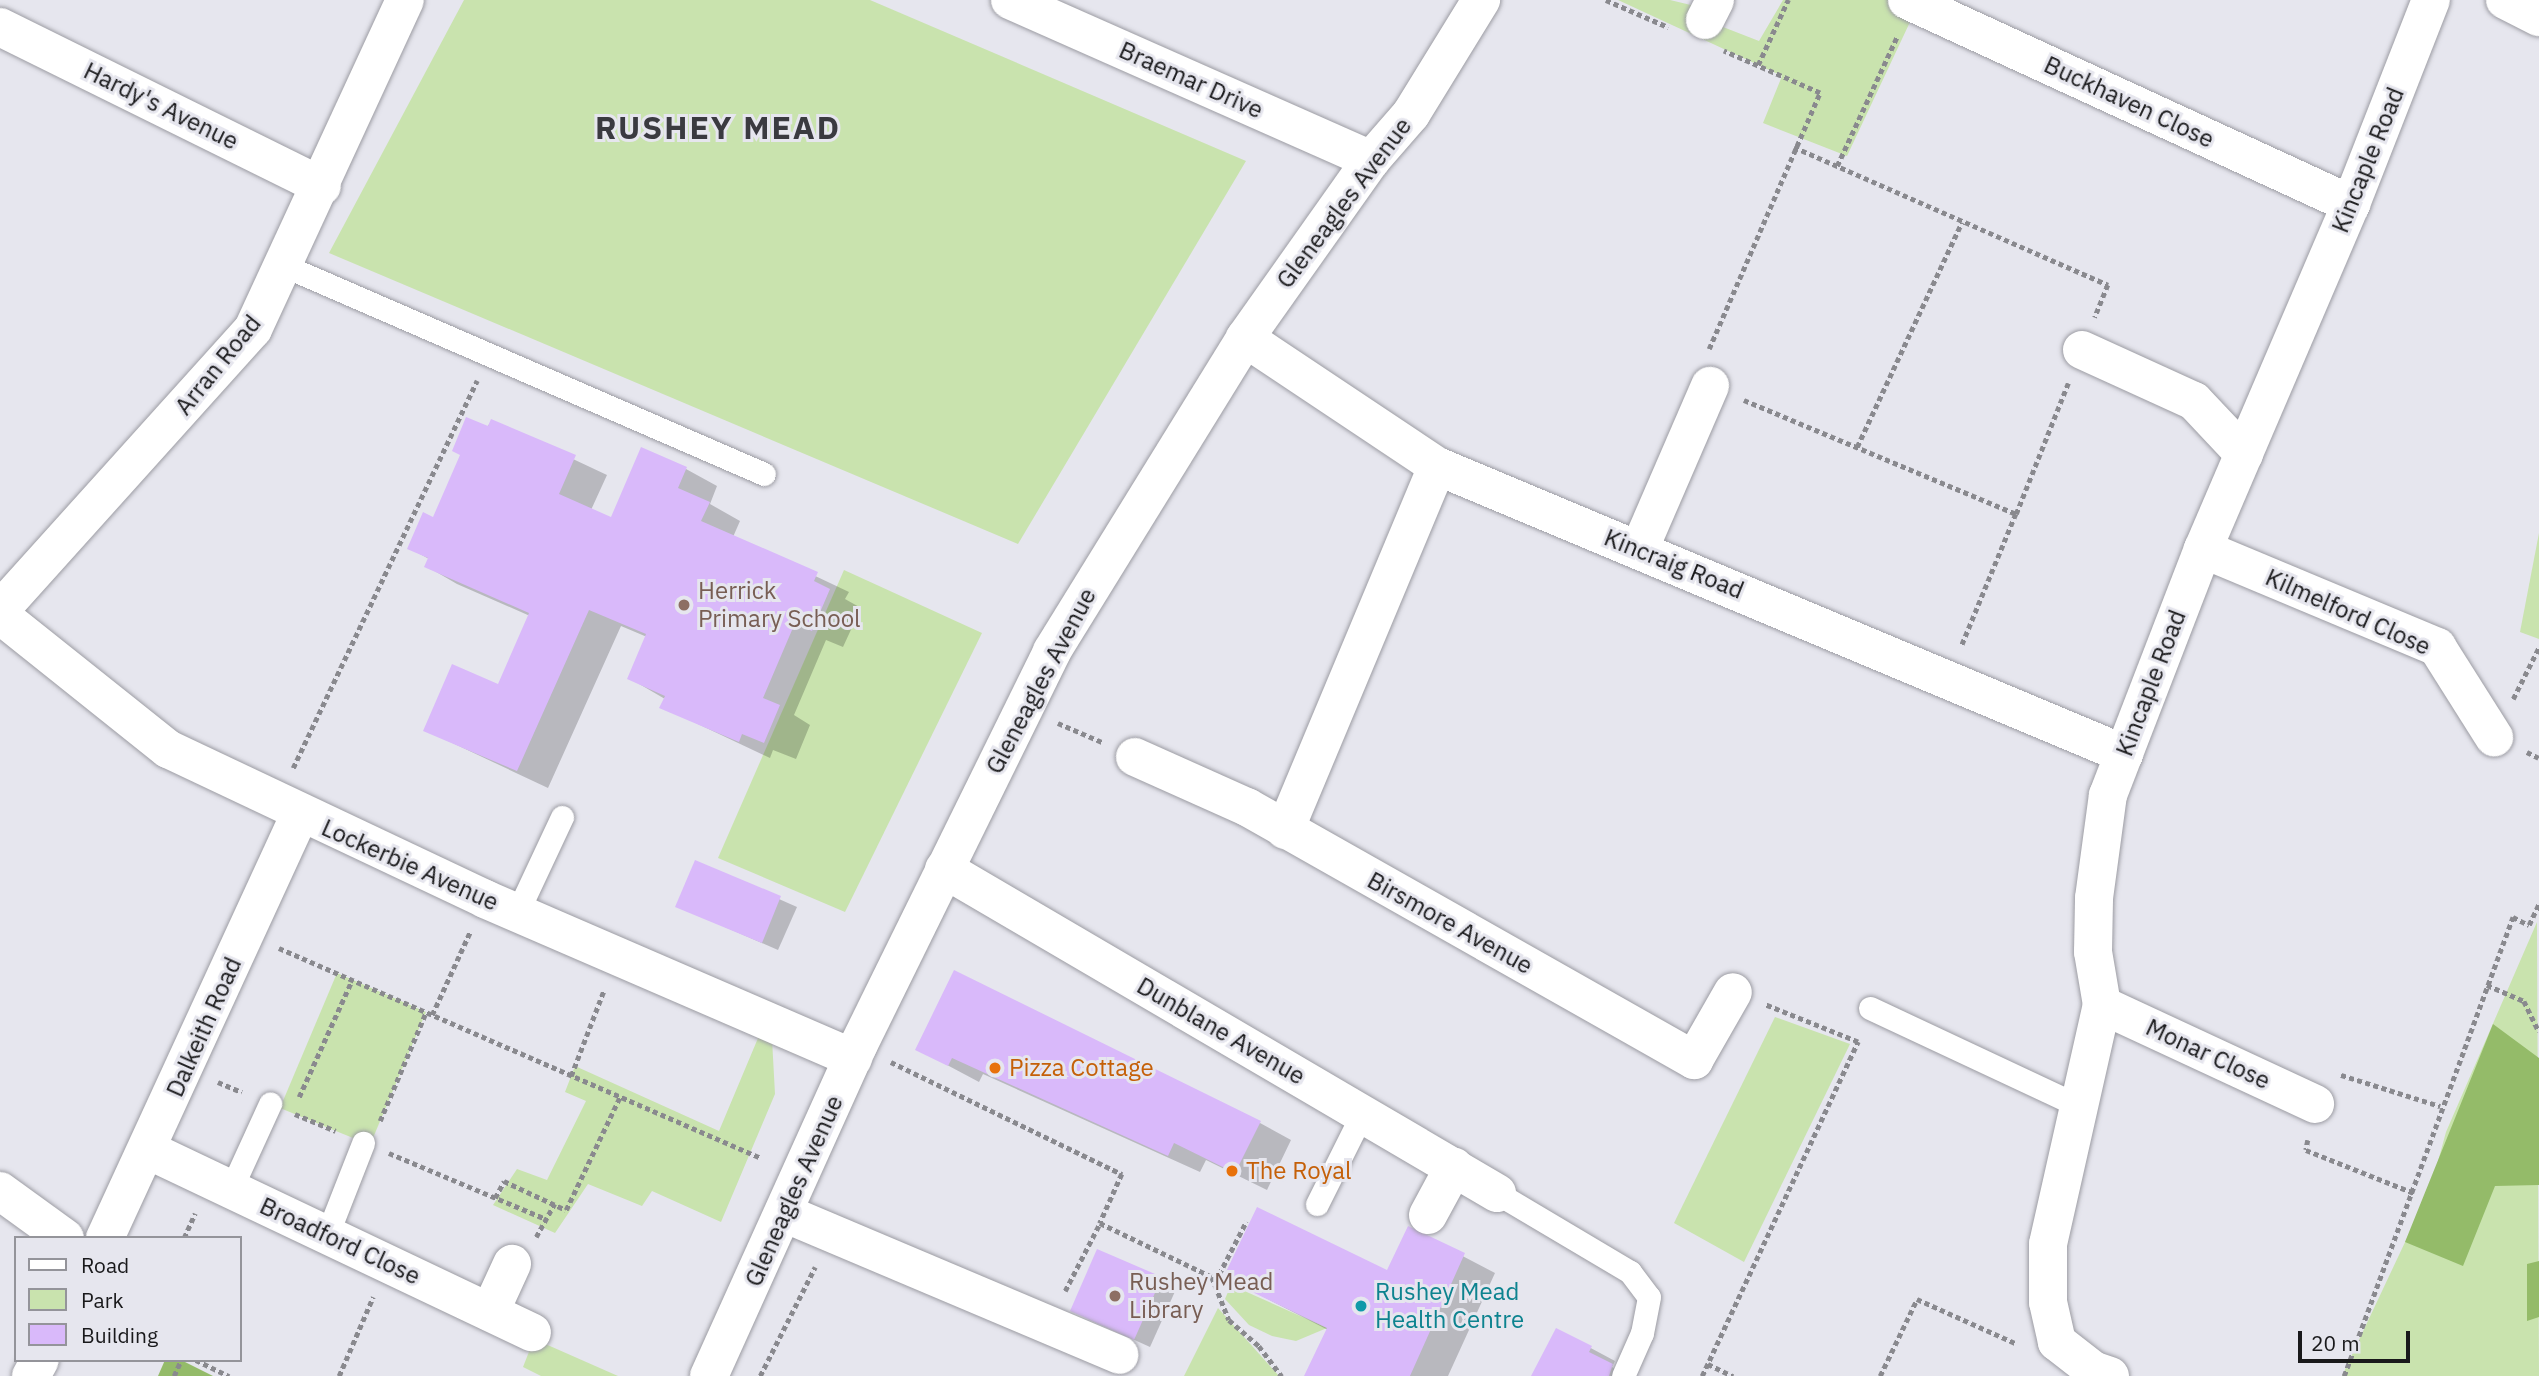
<!DOCTYPE html>
<style>
body{margin:0}
#map{position:relative;width:2539px;height:1376px;overflow:hidden;background:#e6e6ee;font-family:"IBM Plex Sans",sans-serif}
div>[style]{position:absolute}
[style*='--x']{left:calc(var(--x)*1px);top:calc(var(--y)*1px);width:calc(var(--w)*1px);rotate:calc(var(--a)*1deg)}
.green>*{inset:0;background:#c9e3ae}
.forest>*{inset:0;background:#94bb69}
.shadow>*{inset:0;background:#0003}
.building>*{inset:0;background:#d9b9fa}
.path>*{height:4.5px;margin-top:-2.25px;transform-origin:0;background:repeating-linear-gradient(90deg,#89898e 0 5px,transparent 0 8.5px)}
.roads{filter:drop-shadow(0 0 2px #9c9ca3) drop-shadow(0 0 2px #9c9ca3)}
.lane>*{height:23px;margin:-11.5px;padding:0 11.5px;transform-origin:11.5px;border-radius:11.5px;background:#fff}
.street>*{height:38px;margin:-19px;padding:0 19px;transform-origin:19px;border-radius:19px;background:#fff}
.dots>*{width:19px;height:19px;translate:-50% -50%;box-sizing:border-box;border:4px solid #e6e6ee;border-radius:50%}
span{translate:-50% -50%;white-space:nowrap;text-align:center;line-height:1.15;-webkit-text-stroke:6px #e6e6ee;paint-order:stroke}
.street-label{font-size:24px;color:#19191b}
.education-label{font-size:24px;color:#785e54}
.left{translate:0 -50%;text-align:left}
.food-label{font-size:24px;color:#c56008}
.culture-label{font-size:24px;color:#0d838f}
.district-label{font-size:32px;color:#3a3a40;font-weight:700;letter-spacing:2px}
.legend{position:absolute;left:14px;top:1236px;width:228px;height:126px;box-sizing:border-box;background:#e6e6ee;border:2px solid #94949a;margin:0;padding:9px 12px;list-style:none;font-size:21px;color:#19191b}
.legend li{display:flex;align-items:center;gap:14px;height:35px}
.legend b{width:35px;border:2px solid #94949a}
.scale{position:absolute;left:2298px;top:1331px;width:112px;height:32px;box-sizing:border-box;border:4px solid #19191b;border-top:0;padding-left:9px;font-size:21px;line-height:24px;white-space:nowrap;color:#19191b;-webkit-text-stroke:5px #e6e6ee;paint-order:stroke}
</style>
<div id="map">
<div class="green">
<div style="clip-path:polygon(464px 0,870px 0,1246px 161px,1018px 544px,329px 253px)"></div>
<div style="clip-path:polygon(1618px 0,1670px 0,1695px 6px,1704px 40px,1705px 20px,1759px 41px,1783px 0,1907px 0,1918px 5px,1847px 156px,1763px 123px,1782px 76px)"></div>
<div style="clip-path:polygon(2539px 533px,2539px 639px,2520px 632px)"></div>
<div style="clip-path:polygon(844px 570px,982px 633px,845px 912px,718px 858px)"></div>
<div style="clip-path:polygon(2537px 922px,2539px 1376px,2342px 1376px,2431px 1187px,2446px 1132px)"></div>
<div style="clip-path:polygon(337px 973px,426px 1012px,370px 1145px,280px 1108px)"></div>
<div style="clip-path:polygon(1775px 1017px,1850px 1044px,1744px 1262px,1674px 1223px)"></div>
<div style="clip-path:polygon(761px 1031px,772px 1039px,775px 1094px,721px 1222px,652px 1191px,642px 1206px,588px 1184px,555px 1233px,493px 1205px,517px 1169px,547px 1180px,586px 1101px,565px 1092px,575px 1066px,719px 1131px)"></div>
<div style="clip-path:polygon(1231px 1285px,1327px 1328px,1296px 1341px,1272px 1336px,1249px 1325px,1225px 1299px)"></div>
<div style="clip-path:polygon(1218px 1308px,1279px 1376px,1184px 1376px)"></div>
<div style="clip-path:polygon(534px 1339px,618px 1376px,541px 1376px,523px 1367px)"></div>
</div>
<div class="forest">
<div style="clip-path:polygon(2493px 1024px,2539px 1058px,2539px 1185px,2495px 1186px,2463px 1266px,2405px 1242px)"></div>
<div style="clip-path:polygon(2539px 1261px,2539px 1317px,2527px 1321px,2527px 1264px)"></div>
<div style="clip-path:polygon(165px 1360px,181px 1360px,213px 1376px,158px 1376px)"></div>
</div>
<div class="shadow">
<div style="clip-path:polygon(492px 421px,607px 475px,591px 510px,612px 519px,642px 450px,686px 469px,717px 486px,710px 504px,740px 521px,733px 537px,849px 592px,845px 599px,861px 608px,843px 647px,826px 640px,794px 715px,810px 725px,796px 759px,773px 750px,770px 758px,662px 707px,665px 699px,629px 678px,647px 637px,621px 626px,548px 788px,425px 730px,499px 686px,530px 616px,457px 584px,426px 566px,429px 559px,409px 548px,434px 519px,462px 455px)"></div>
<div style="clip-path:polygon(696px 862px,797px 907px,778px 950px,677px 906px)"></div>
<div style="clip-path:polygon(917px 1049px,1260px 1123px,1291px 1140px,1267px 1190px,1206px 1160px,1200px 1172px,983px 1074px,979px 1082px)"></div>
<div style="clip-path:polygon(1409px 1228px,1495px 1273px,1448px 1376px,1305px 1376px,1328px 1330px,1225px 1277px,1388px 1272px)"></div>
<div style="clip-path:polygon(1161px 1278px,1177px 1287px,1150px 1347px,1088px 1319px)"></div>
<div style="clip-path:polygon(1557px 1330px,1615px 1361px,1612px 1367px,1626px 1376px,1533px 1376px)"></div>
</div>
<div class="building">
<div style="clip-path:polygon(466px 417px,488px 426px,491px 419px,576px 455px,559px 494px,611px 517px,641px 447px,687px 467px,678px 488px,710px 502px,701px 521px,818px 572px,814px 581px,830px 589px,812px 631px,795px 623px,763px 698px,780px 705px,764px 743px,742px 734px,739px 742px,659px 708px,665px 696px,627px 679px,646px 634px,589px 610px,517px 771px,423px 731px,452px 664px,498px 684px,529px 613px,424px 567px,428px 558px,407px 549px,423px 512px,433px 517px,460px 455px,452px 451px)"></div>
<div style="clip-path:polygon(695px 860px,781px 896px,762px 943px,675px 907px)"></div>
<div style="clip-path:polygon(954px 970px,1261px 1121px,1235px 1173px,1174px 1143px,1168px 1156px,952px 1058px,948px 1066px,915px 1050px)"></div>
<div style="clip-path:polygon(1257px 1207px,1387px 1270px,1408px 1226px,1465px 1253px,1410px 1376px,1304px 1376px,1327px 1328px,1223px 1278px)"></div>
<div style="clip-path:polygon(1097px 1249px,1162px 1277px,1134px 1340px,1070px 1311px)"></div>
<div style="clip-path:polygon(1556px 1328px,1592px 1346px,1589px 1352px,1613px 1364px,1609px 1376px,1531px 1376px)"></div>
</div>
<div class="path">
<div style="--x:1606;--y:0;--w:68;--a:23.5"></div>
<div style="--x:1758;--y:65;--w:72;--a:-65.2"></div>
<div style="--x:1794;--y:147;--w:343;--a:23.7"></div>
<div style="--x:2108;--y:285;--w:35;--a:112"></div>
<div style="--x:1837;--y:166;--w:142;--a:-65.1"></div>
<div style="--x:1709;--y:349;--w:279;--a:-66.6"></div>
<div style="--x:1820;--y:93;--w:105;--a:-156.4"></div>
<div style="--x:1744;--y:400;--w:295;--a:22.7"></div>
<div style="--x:2016;--y:514;--w:142;--a:112.4"></div>
<div style="--x:1857;--y:447;--w:248;--a:-65"></div>
<div style="--x:2016;--y:514;--w:141;--a:-68.3"></div>
<div style="--x:2513;--y:699;--w:58;--a:-63.4"></div>
<div style="--x:1058;--y:723;--w:48;--a:23.4"></div>
<div style="--x:2527;--y:752;--w:13;--a:27"></div>
<div style="--x:293;--y:768;--w:429;--a:-64.6"></div>
<div style="--x:279;--y:948;--w:526;--a:23.54"></div>
<div style="--x:2487;--y:985;--w:40;--a:23.4"></div>
<div style="--x:2524;--y:1001;--w:34;--a:64"></div>
<div style="--x:432;--y:1015;--w:91;--a:-65.4"></div>
<div style="--x:891;--y:1062;--w:257;--a:25.9"></div>
<div style="--x:1122;--y:1174;--w:54;--a:114.2"></div>
<div style="--x:1100;--y:1223;--w:124;--a:25.7"></div>
<div style="--x:1212;--y:1277;--w:46;--a:68.4"></div>
<div style="--x:1229;--y:1320;--w:40;--a:41"></div>
<div style="--x:1259;--y:1346;--w:38;--a:53"></div>
<div style="--x:2341;--y:1075;--w:104;--a:17.4"></div>
<div style="--x:571;--y:1076;--w:92;--a:-69"></div>
<div style="--x:218;--y:1082;--w:26;--a:23"></div>
<div style="--x:299;--y:1097;--w:128;--a:-65.6"></div>
<div style="--x:295;--y:1114;--w:44;--a:22.5"></div>
<div style="--x:380;--y:1121;--w:118;--a:-67.1"></div>
<div style="--x:2308;--y:1140;--w:10;--a:101"></div>
<div style="--x:2306;--y:1150;--w:116;--a:21.7"></div>
<div style="--x:389;--y:1153;--w:170;--a:22.8"></div>
<div style="--x:495;--y:1198;--w:19;--a:-62"></div>
<div style="--x:504;--y:1181;--w:68;--a:25.1"></div>
<div style="--x:566;--y:1210;--w:125;--a:-64.5"></div>
<div style="--x:536;--y:1237;--w:38;--a:-61"></div>
<div style="--x:184;--y:1238;--w:27;--a:-66"></div>
<div style="--x:1215;--y:1282;--w:68;--a:-62.7"></div>
<div style="--x:1065;--y:1291;--w:76;--a:-62.8"></div>
<div style="--x:196;--y:1360;--w:37;--a:26"></div>
<div style="--x:1708;--y:1364;--w:28;--a:26"></div>
<div style="--x:174;--y:1376;--w:17;--a:-66"></div>
<div style="--x:339;--y:1376;--w:86;--a:-66.7"></div>
<div style="--x:760;--y:1376;--w:122;--a:-63.2"></div>
<div style="--x:1702;--y:1376;--w:369;--a:-65"></div>
<div style="--x:1858;--y:1042;--w:99;--a:-158.1"></div>
<div style="--x:1880;--y:1376;--w:85;--a:-64.3"></div>
<div style="--x:1917;--y:1299;--w:110;--a:24.2"></div>
<div style="--x:2344;--y:1376;--w:489;--a:-69.8"></div>
<div style="--x:2513;--y:917;--w:18;--a:27"></div>
<div style="--x:2529;--y:925;--w:23;--a:-65"></div>
</div>
<div class="roads">
<div class="lane">
<div style="--x:285;--y:266;--w:522;--a:23.47"></div>
<div style="--x:517;--y:913;--w:106;--a:-64.9"></div>
<div style="--x:1870;--y:1008;--w:233;--a:25.1"></div>
<div style="--x:231;--y:1189;--w:94;--a:-65.4"></div>
<div style="--x:1497;--y:1193;--w:155;--a:30.7"></div>
<div style="--x:1630;--y:1272;--w:31;--a:53"></div>
<div style="--x:1649;--y:1297;--w:37;--a:101"></div>
<div style="--x:1642;--y:1333;--w:47;--a:113.8"></div>
<div style="--x:1317;--y:1204;--w:101;--a:-63.4"></div>
<div style="--x:327;--y:1235;--w:99;--a:-68.6"></div>
</div>
<div class="street">
<div style="--x:1010;--y:0;--w:395;--a:23.9"></div>
<div style="--x:1907;--y:0;--w:489;--a:24.7"></div>
<div style="--x:2505;--y:0;--w:38;--a:27"></div>
<div style="--x:1705;--y:20;--w:22;--a:-63"></div>
<div style="--x:0;--y:27;--w:359;--a:26.3"></div>
<div style="--x:1245;--y:338;--w:231;--a:33.7"></div>
<div style="--x:1437;--y:466;--w:745;--a:22.74"></div>
<div style="--x:2082;--y:350;--w:123;--a:24.5"></div>
<div style="--x:2194;--y:401;--w:73;--a:46.7"></div>
<div style="--x:2203;--y:549;--w:254;--a:22.7"></div>
<div style="--x:2437;--y:647;--w:107;--a:57.7"></div>
<div style="--x:1639;--y:550;--w:179;--a:-66.6"></div>
<div style="--x:0;--y:610;--w:378;--a:-48"></div>
<div style="--x:253;--y:329;--w:362;--a:-65.2"></div>
<div style="--x:0;--y:615;--w:215;--a:38.6"></div>
<div style="--x:168;--y:749;--w:351;--a:25.3"></div>
<div style="--x:485;--y:899;--w:401;--a:23.4"></div>
<div style="--x:1135;--y:757;--w:123;--a:24.1"></div>
<div style="--x:1247;--y:807;--w:514;--a:29.51"></div>
<div style="--x:1694;--y:1060;--w:78;--a:-60.2"></div>
<div style="--x:1285;--y:830;--w:394;--a:-67.3"></div>
<div style="--x:944;--y:869;--w:641;--a:30.37"></div>
<div style="--x:2102;--y:1005;--w:235;--a:24.9"></div>
<div style="--x:148;--y:1150;--w:425;--a:25.4"></div>
<div style="--x:0;--y:1191;--w:80;--a:35.9"></div>
<div style="--x:786;--y:1214;--w:362;--a:22.9"></div>
<div style="--x:1428;--y:1215;--w:55;--a:-61.6"></div>
<div style="--x:105;--y:1238;--w:466;--a:-65.3"></div>
<div style="--x:490;--y:1312;--w:53;--a:-65.4"></div>
<div style="--x:31;--y:1376;--w:18;--a:-61"></div>
<div style="--x:709;--y:1376;--w:362;--a:-65.7"></div>
<div style="--x:858;--y:1046;--w:440;--a:-63.8"></div>
<div style="--x:1052;--y:651;--w:368;--a:-58.3"></div>
<div style="--x:1245;--y:338;--w:218;--a:-54.7"></div>
<div style="--x:1371;--y:160;--w:61;--a:-49"></div>
<div style="--x:1411;--y:114;--w:134;--a:-58.4"></div>
<div style="--x:2110;--y:1376;--w:18;--a:-161"></div>
<div style="--x:2093;--y:1370;--w:46;--a:-142.1"></div>
<div style="--x:2057;--y:1342;--w:41;--a:-102.7"></div>
<div style="--x:2048;--y:1302;--w:58;--a:-90"></div>
<div style="--x:2048;--y:1244;--w:245;--a:-77.3"></div>
<div style="--x:2102;--y:1005;--w:54;--a:-99.6"></div>
<div style="--x:2093;--y:952;--w:54;--a:-88.9"></div>
<div style="--x:2094;--y:898;--w:104;--a:-82.3"></div>
<div style="--x:2108;--y:795;--w:264;--a:-68.9"></div>
<div style="--x:2203;--y:549;--w:375;--a:-66.8"></div>
<div style="--x:2351;--y:204;--w:219;--a:-68.6"></div>
</div>
</div>
<div class="dots">
<div style="left:684px;top:605px;background:#8d6e63"></div>
<div style="left:995px;top:1068px;background:#e8710a"></div>
<div style="left:1232px;top:1171px;background:#e8710a"></div>
<div style="left:1115px;top:1296px;background:#8d6e63"></div>
<div style="left:1361px;top:1306px;background:#0f9aa8"></div>
</div>
<div class="street-label">
<span style="left:1191px;top:80px;rotate:24deg">Braemar Drive</span>
<span style="left:2129px;top:102px;rotate:25deg">Buckhaven Close</span>
<span style="left:161px;top:106px;rotate:26deg">Hardy's Avenue</span>
<span style="left:2368px;top:160px;rotate:-68deg">Kincaple Road</span>
<span style="left:1344px;top:203px;rotate:-53deg">Gleneagles Avenue</span>
<span style="left:218px;top:365px;rotate:-51deg">Arran Road</span>
<span style="left:1674px;top:564px;rotate:22deg">Kincraig Road</span>
<span style="left:2348px;top:612px;rotate:24deg">Kilmelford Close</span>
<span style="left:1041px;top:681px;rotate:-62deg">Gleneagles Avenue</span>
<span style="left:2151px;top:683px;rotate:-69deg">Kincaple Road</span>
<span style="left:410px;top:865px;rotate:24deg">Lockerbie Avenue</span>
<span style="left:1450px;top:923px;rotate:29deg">Birsmore Avenue</span>
<span style="left:204px;top:1027px;rotate:-66deg">Dalkeith Road</span>
<span style="left:1221px;top:1031px;rotate:30deg">Dunblane Avenue</span>
<span style="left:2208px;top:1054px;rotate:25deg">Monar Close</span>
<span style="left:794px;top:1191px;rotate:-66deg">Gleneagles Avenue</span>
<span style="left:340px;top:1241px;rotate:25deg">Broadford Close</span>
</div>
<div class="education-label">
<span class="left" style="left:698px;top:605px">Herrick<br>Primary School</span>
<span class="left" style="left:1129px;top:1296px">Rushey Mead<br>Library</span>
</div>
<div class="food-label">
<span class="left" style="left:1009px;top:1068px">Pizza Cottage</span>
<span class="left" style="left:1246px;top:1171px">The Royal</span>
</div>
<div class="culture-label">
<span class="left" style="left:1375px;top:1306px">Rushey Mead<br>Health Centre</span>
</div>
<div class="district-label">
<span style="left:718px;top:127px">RUSHEY MEAD</span>
</div>
<ul class="legend">
<li><b style="height:9px;background:#fff"></b>Road</li>
<li><b style="height:19px;background:#c9e3ae"></b>Park</li>
<li><b style="height:19px;background:#d9b9fa"></b>Building</li>
</ul>
<div class="scale">20 m</div>
</div>
